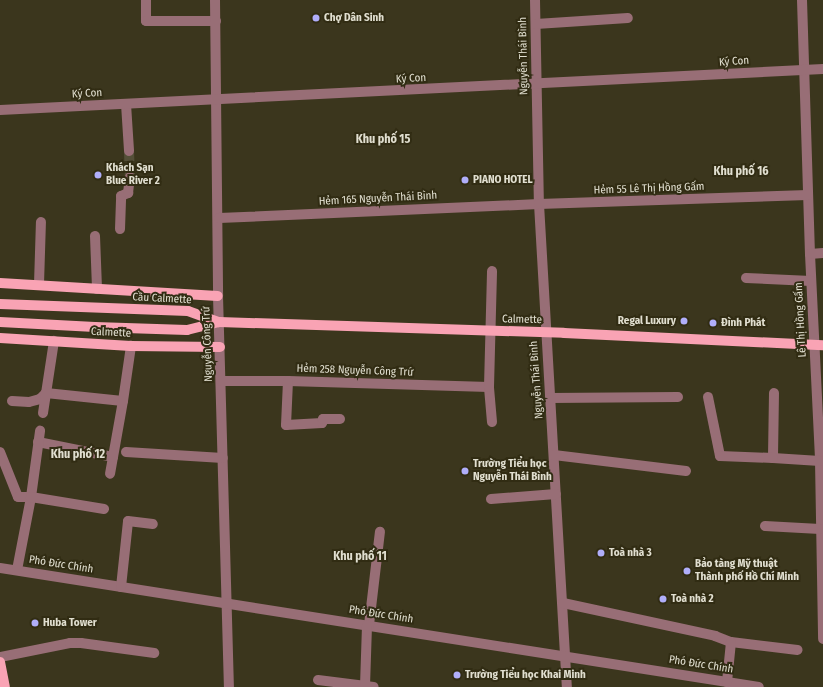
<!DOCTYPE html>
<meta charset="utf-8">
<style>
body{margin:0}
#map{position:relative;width:823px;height:687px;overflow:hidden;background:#3b361d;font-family:"Fira Sans Condensed",sans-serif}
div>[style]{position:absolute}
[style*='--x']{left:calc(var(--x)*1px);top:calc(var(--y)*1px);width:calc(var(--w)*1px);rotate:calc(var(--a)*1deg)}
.minor-tunnel>*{height:10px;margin-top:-5px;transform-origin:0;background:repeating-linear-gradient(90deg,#544f38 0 10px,transparent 0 15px)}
.minor>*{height:10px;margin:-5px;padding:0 5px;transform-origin:5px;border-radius:5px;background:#986e76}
.major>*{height:10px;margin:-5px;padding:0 5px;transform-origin:5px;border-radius:5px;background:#f9a3b4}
.dots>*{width:11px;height:11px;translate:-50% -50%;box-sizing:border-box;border:2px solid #312c13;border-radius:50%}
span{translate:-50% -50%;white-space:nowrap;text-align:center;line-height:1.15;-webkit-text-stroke:4px #312c13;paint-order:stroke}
.poi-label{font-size:11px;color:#e1dfd0;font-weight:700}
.left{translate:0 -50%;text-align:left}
.right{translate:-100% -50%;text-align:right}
.street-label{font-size:11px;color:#e1dfd0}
.neighbourhood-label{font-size:12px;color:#e1dfd0;font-weight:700}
</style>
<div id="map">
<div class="minor-tunnel">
<div style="--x:129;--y:151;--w:26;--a:88"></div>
</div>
<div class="minor">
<div style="--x:146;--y:0;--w:21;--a:90"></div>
<div style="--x:146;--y:21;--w:70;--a:0"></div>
<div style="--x:215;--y:0;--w:296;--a:89.4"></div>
<div style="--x:218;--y:296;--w:391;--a:88.4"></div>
<div style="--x:535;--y:0;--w:204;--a:88.9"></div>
<div style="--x:539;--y:204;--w:484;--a:86.7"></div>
<div style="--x:802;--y:0;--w:254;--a:88.2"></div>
<div style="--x:810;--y:254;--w:207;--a:87.2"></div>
<div style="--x:820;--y:461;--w:178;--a:89"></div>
<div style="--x:536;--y:24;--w:92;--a:-3.7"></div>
<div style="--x:126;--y:104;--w:47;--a:86.3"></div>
<div style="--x:0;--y:110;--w:824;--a:-2.85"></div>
<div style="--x:219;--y:218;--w:320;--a:-2.5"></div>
<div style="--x:539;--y:204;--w:269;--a:-1.9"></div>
<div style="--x:120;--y:229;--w:33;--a:-88"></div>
<div style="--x:121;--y:196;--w:8;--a:-23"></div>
<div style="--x:128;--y:193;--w:16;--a:-83"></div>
<div style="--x:95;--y:236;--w:53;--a:87.8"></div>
<div style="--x:810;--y:254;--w:13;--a:-4"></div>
<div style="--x:746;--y:278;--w:65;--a:2.6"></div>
<div style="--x:39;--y:284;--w:62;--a:-88.2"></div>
<div style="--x:221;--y:381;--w:67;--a:0"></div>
<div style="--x:288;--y:381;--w:201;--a:1.7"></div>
<div style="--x:288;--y:381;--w:44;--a:92.6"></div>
<div style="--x:286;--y:425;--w:36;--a:-3"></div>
<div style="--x:322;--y:423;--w:4;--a:-76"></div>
<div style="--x:323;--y:419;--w:17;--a:0"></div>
<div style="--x:774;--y:393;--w:65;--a:90.9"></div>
<div style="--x:773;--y:458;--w:47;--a:3.7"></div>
<div style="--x:708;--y:397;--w:60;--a:78.5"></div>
<div style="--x:720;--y:456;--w:53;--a:2.2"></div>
<div style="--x:550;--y:398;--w:128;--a:-0.4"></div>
<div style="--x:12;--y:401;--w:17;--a:3"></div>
<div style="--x:29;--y:402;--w:11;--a:-15"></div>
<div style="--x:40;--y:399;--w:8;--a:-45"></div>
<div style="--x:46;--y:393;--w:77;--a:5.9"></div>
<div style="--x:123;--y:401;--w:56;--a:-81.7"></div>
<div style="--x:43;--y:413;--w:73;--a:-81.3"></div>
<div style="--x:492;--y:422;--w:35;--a:-95"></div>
<div style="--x:489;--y:387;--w:116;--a:-88.5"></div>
<div style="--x:38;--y:442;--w:76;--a:11.3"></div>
<div style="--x:113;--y:457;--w:17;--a:100"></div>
<div style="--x:0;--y:452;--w:48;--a:68.2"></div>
<div style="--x:18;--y:497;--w:13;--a:0"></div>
<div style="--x:31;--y:497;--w:67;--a:-82.2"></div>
<div style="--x:126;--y:452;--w:97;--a:3.5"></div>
<div style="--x:554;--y:455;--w:133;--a:6.9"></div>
<div style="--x:113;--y:457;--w:57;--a:-79.9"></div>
<div style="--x:491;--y:499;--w:65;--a:-4.4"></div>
<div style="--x:765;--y:526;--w:55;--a:3.1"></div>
<div style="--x:0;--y:568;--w:768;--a:8.91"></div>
<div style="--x:17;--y:570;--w:74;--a:-79.1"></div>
<div style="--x:31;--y:497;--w:74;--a:9.3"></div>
<div style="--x:121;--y:587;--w:66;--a:-83.9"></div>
<div style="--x:128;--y:521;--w:25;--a:7"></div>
<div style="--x:563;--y:603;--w:156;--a:12.2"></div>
<div style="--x:715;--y:636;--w:17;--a:21"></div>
<div style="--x:731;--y:642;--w:67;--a:6.8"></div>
<div style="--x:369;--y:625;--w:94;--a:-83.3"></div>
<div style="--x:0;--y:657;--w:71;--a:-11.3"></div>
<div style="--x:70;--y:643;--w:11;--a:0"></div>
<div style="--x:81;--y:643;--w:74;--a:7.8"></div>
<div style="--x:318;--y:680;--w:56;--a:7.1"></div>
<div style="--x:727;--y:682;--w:40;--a:-84.3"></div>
<div style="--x:365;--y:686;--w:61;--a:-88.1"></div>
</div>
<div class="major">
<div style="--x:0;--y:283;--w:218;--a:3.4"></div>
<div style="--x:0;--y:304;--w:188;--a:2.1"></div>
<div style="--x:188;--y:311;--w:33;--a:20"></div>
<div style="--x:0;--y:322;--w:95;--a:3"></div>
<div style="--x:95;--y:327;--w:92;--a:1.9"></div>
<div style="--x:187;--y:330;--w:33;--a:-14"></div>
<div style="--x:219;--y:322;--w:345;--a:1.8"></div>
<div style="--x:564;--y:333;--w:259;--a:2.7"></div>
<div style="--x:0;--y:338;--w:131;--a:3.5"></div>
<div style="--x:131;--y:346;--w:89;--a:0.6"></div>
<div style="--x:0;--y:662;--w:25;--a:79"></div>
</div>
<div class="dots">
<div style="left:316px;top:18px;background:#b0aefa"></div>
<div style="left:98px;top:175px;background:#b0aefa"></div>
<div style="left:465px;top:180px;background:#b0aefa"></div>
<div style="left:684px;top:321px;background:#b0aefa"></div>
<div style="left:713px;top:323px;background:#b0aefa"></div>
<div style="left:465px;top:471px;background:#b0aefa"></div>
<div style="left:601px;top:553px;background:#b0aefa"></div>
<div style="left:687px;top:571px;background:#b0aefa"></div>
<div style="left:663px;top:599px;background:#b0aefa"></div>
<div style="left:35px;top:623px;background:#b0aefa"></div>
<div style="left:457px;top:675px;background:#b0aefa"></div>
</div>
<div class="poi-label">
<span class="left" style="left:324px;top:18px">Chợ Dân Sinh</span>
<span class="left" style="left:106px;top:175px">Khách Sạn<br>Blue River 2</span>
<span class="left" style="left:473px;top:180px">PIANO HOTEL</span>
<span class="right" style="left:676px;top:321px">Regal Luxury</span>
<span class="left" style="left:721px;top:323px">Đình Phát</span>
<span class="left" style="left:473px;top:471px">Trường Tiểu học<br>Nguyễn Thái Bình</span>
<span class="left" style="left:609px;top:553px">Toà nhà 3</span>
<span class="left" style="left:695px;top:571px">Bảo tàng Mỹ thuật<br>Thành phố Hồ Chí Minh</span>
<span class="left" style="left:671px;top:599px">Toà nhà 2</span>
<span class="left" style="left:43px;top:623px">Huba Tower</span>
<span class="left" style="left:465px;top:675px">Trường Tiểu học Khai Minh</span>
</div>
<div class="street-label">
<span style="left:524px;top:56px;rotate:-91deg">Nguyễn Thái Bình</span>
<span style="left:734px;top:62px;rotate:-4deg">Ký Con</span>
<span style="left:411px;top:79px;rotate:-3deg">Ký Con</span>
<span style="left:87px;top:94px;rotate:-3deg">Ký Con</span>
<span style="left:649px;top:189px;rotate:-2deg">Hẻm 55 Lê Thị Hồng Gấm</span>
<span style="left:378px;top:199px;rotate:-3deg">Hẻm 165 Nguyễn Thái Bình</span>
<span style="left:162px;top:299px;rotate:3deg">Cầu Calmette</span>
<span style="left:522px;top:320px;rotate:1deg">Calmette</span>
<span style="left:801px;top:320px;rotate:-93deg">Lê Thị Hồng Gấm</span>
<span style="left:111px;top:333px;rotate:3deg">Calmette</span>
<span style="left:208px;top:344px;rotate:-92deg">Nguyễn Công Trứ</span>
<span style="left:355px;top:371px;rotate:2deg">Hẻm 258 Nguyễn Công Trứ</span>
<span style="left:537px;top:380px;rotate:-94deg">Nguyễn Thái Bình</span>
<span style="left:61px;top:565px;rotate:9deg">Phó Đức Chính</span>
<span style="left:381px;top:615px;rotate:9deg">Phó Đức Chính</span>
<span style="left:701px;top:665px;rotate:9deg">Phó Đức Chính</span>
</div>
<div class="neighbourhood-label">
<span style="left:383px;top:140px">Khu phố 15</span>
<span style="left:741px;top:172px">Khu phố 16</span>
<span style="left:78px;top:455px">Khu phố 12</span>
<span style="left:360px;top:557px">Khu phố 11</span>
</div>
</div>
